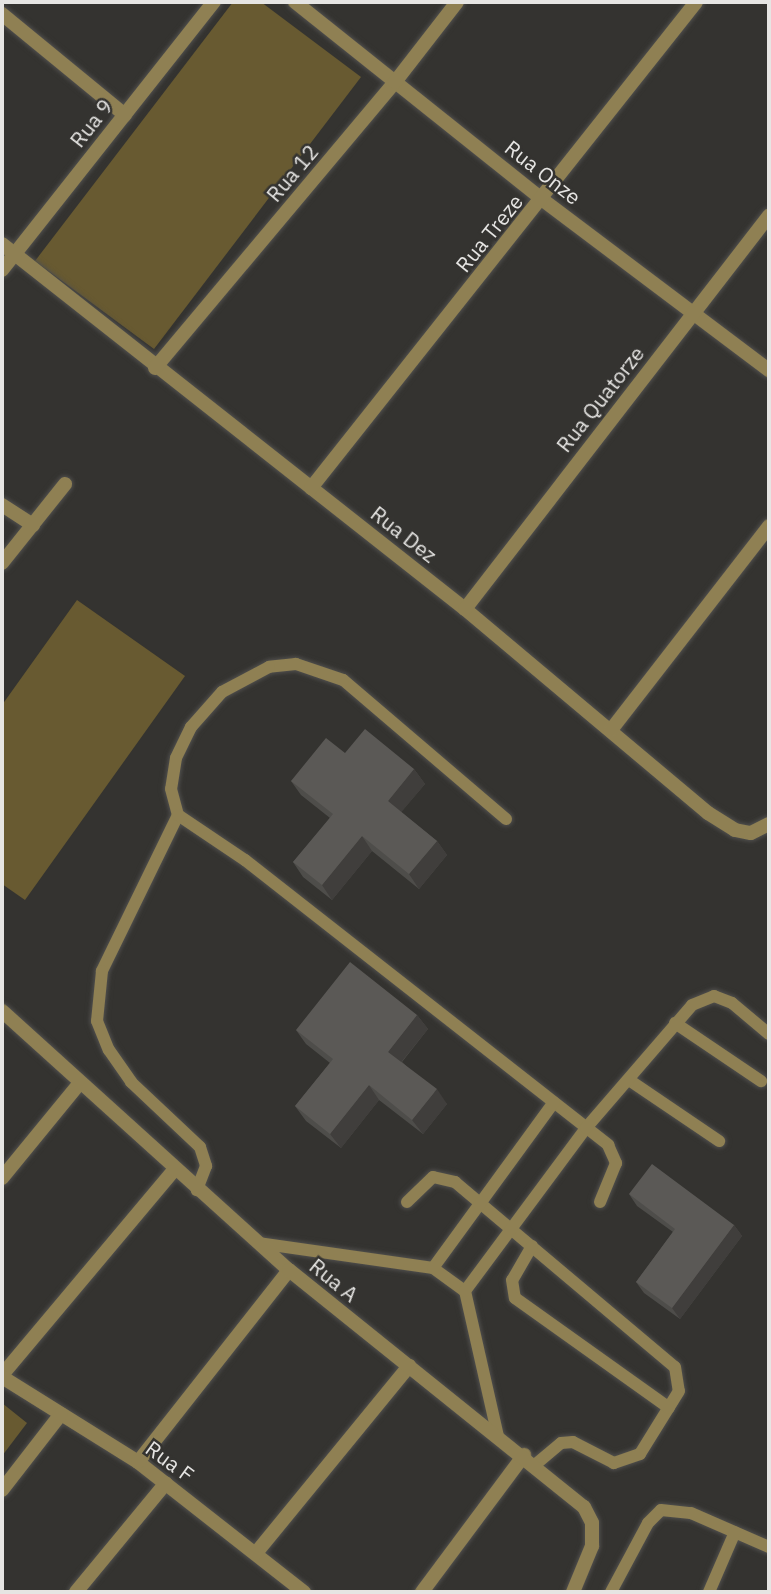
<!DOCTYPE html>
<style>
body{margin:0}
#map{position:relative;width:771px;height:1594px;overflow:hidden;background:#343330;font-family:"IBM Plex Sans",sans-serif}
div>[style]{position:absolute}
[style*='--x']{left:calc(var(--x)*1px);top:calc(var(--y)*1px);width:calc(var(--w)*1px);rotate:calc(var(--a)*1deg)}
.green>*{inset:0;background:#685a31}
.roads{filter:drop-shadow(0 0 2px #504f4d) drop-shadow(0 0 2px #504f4d)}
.service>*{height:12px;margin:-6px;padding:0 6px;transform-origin:6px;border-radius:6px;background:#8f8053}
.minor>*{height:14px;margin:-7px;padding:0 7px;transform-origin:7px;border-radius:7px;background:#8f8053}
.tertiary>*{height:14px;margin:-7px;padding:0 7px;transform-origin:7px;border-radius:7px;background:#8f8053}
.wall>*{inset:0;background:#4e4d4a}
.shaded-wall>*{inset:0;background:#403e3c}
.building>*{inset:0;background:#5b5956}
span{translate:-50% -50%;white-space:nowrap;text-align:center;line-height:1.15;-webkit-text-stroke:5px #343330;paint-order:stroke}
.street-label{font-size:21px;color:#e6e5e3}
.frame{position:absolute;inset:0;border:4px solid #e6e5e3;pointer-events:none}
</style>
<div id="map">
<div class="green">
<div style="clip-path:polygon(233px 2px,261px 2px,361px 77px,154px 349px,35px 261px)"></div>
<div style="clip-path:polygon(77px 600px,185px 676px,25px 900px,2px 884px,2px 705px)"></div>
<div style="clip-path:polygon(2px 1403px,27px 1423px,2px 1456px)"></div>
</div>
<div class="roads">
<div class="service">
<div style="--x:178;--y:815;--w:174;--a:116"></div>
<div style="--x:102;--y:971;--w:50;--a:95.7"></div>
<div style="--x:97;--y:1021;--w:31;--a:68"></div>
<div style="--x:109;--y:1050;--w:39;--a:55"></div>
<div style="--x:131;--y:1082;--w:95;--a:43.3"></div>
<div style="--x:200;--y:1147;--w:20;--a:72"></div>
<div style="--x:206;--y:1166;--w:26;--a:111"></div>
<div style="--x:506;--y:819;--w:214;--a:-139.5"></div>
<div style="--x:343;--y:680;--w:50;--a:-161.2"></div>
<div style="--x:296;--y:664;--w:27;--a:174"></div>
<div style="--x:269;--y:667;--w:53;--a:152"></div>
<div style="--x:222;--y:692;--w:47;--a:131.5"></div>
<div style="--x:191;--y:727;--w:34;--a:116"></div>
<div style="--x:176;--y:758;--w:31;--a:99"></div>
<div style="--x:171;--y:789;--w:27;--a:75"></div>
<div style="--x:178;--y:815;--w:81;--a:33.9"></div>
<div style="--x:245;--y:860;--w:462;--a:38.1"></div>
<div style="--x:608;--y:1145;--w:20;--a:66"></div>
<div style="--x:616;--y:1163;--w:42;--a:112.3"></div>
<div style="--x:675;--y:1023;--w:104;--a:34"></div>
<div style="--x:629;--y:1080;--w:109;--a:34.1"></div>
<div style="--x:407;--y:1202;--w:36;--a:-44"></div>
<div style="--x:433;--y:1177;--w:23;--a:13"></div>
<div style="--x:455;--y:1182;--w:287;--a:40.1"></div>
<div style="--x:675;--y:1367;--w:24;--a:81"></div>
<div style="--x:679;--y:1391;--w:74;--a:121.8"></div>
<div style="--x:640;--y:1454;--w:28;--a:161"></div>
<div style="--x:614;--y:1463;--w:46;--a:-152.9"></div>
<div style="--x:573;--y:1442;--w:12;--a:175"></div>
<div style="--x:561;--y:1443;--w:34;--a:140"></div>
<div style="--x:258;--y:1243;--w:177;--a:8.1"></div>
<div style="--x:433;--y:1268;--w:39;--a:36"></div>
<div style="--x:465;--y:1291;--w:149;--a:77.2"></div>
<div style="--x:532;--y:1246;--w:39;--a:120"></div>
<div style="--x:512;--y:1280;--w:18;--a:81"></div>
<div style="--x:515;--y:1298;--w:189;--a:35.5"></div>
<div style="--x:433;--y:1268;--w:205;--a:-53.9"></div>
<div style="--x:465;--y:1291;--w:203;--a:-53.4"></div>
<div style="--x:586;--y:1128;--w:162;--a:-49.2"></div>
<div style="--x:692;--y:1005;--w:24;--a:-22"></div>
<div style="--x:714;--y:996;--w:19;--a:21"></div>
<div style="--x:732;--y:1003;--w:48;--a:40"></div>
<div style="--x:611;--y:1592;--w:78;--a:-61.8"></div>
<div style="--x:648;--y:1523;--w:18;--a:-45"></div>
<div style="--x:661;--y:1510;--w:30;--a:6"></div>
<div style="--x:691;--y:1513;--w:85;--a:23.6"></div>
<div style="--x:709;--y:1592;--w:65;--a:-66.6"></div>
</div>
<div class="minor">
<div style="--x:295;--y:2;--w:317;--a:38.6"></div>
<div style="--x:543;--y:200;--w:283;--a:37"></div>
<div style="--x:2;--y:14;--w:159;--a:39.4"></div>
<div style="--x:2;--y:244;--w:590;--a:38.25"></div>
<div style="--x:465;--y:609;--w:317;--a:40"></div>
<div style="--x:708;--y:813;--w:32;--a:32"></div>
<div style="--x:735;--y:830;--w:16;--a:11"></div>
<div style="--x:751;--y:833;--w:20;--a:-27"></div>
<div style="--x:155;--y:368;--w:373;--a:-50"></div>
<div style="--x:395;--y:82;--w:101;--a:-52.2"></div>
<div style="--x:311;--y:488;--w:620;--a:-51.61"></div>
<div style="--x:2;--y:505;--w:37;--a:33"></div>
<div style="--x:2;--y:563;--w:101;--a:-51.4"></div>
<div style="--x:465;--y:609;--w:497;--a:-52.3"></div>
<div style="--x:611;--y:730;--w:258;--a:-52.2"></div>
<div style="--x:2;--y:1178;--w:122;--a:-50.7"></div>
<div style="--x:2;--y:1375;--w:268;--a:-50"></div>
<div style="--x:2;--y:1377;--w:160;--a:32"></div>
<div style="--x:138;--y:1462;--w:211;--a:38.1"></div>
<div style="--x:138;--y:1462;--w:244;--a:-51.8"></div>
<div style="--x:2;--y:1490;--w:96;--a:-52.2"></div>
<div style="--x:256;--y:1553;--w:242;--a:-50.7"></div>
<div style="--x:76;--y:1592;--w:141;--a:-50.5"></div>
<div style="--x:422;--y:1592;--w:171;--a:-53.3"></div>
</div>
<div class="tertiary">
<div style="--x:2;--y:270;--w:342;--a:-51.7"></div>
<div style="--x:2;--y:1011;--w:387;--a:42.1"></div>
<div style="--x:289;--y:1270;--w:378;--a:38.8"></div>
<div style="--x:584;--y:1507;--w:18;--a:63"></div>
<div style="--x:592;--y:1523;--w:23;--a:90"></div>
<div style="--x:592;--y:1546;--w:50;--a:112.4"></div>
</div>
</div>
<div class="wall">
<div style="clip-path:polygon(345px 753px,414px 769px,425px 784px,401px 812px,437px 841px,447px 855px,419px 889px,372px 851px,332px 900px,303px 877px,293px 862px,330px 818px,301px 795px,291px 781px)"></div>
<div style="clip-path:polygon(417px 1015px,428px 1029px,402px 1062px,447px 1104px,423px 1134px,379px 1100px,341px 1148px,306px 1121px,295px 1106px,330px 1063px,306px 1044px,296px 1030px)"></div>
<div style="clip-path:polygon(629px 1194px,734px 1225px,742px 1236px,680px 1319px,644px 1293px,636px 1282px,673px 1232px,637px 1206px)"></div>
</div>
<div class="shaded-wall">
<div style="clip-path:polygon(414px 769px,425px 784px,398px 816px,388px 801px)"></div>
<div style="clip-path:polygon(362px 836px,372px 851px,332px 900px,322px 885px)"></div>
<div style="clip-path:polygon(437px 841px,447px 855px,419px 889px,409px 874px)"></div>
<div style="clip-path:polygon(417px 1015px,428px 1029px,398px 1066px,388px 1052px)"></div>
<div style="clip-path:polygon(369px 1085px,379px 1100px,341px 1148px,330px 1134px)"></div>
<div style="clip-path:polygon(437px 1089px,447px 1104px,423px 1134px,412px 1120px)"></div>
<div style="clip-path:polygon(734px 1225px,742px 1236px,680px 1319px,672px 1308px)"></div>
</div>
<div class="building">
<div style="clip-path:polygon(365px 729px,414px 769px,388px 801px,437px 841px,409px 874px,362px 836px,322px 885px,293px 862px,333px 814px,291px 781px,326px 738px,345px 753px)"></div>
<div style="clip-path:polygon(350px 962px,417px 1015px,388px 1052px,437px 1089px,412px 1120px,369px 1085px,330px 1134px,295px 1106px,333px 1059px,296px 1030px)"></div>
<div style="clip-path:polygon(652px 1164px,734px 1225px,672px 1308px,636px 1282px,675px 1229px,629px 1194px)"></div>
</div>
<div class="street-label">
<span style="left:91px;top:123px;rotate:-52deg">Rua 9</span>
<span style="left:543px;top:172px;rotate:38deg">Rua Onze</span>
<span style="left:292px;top:173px;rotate:-50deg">Rua 12</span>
<span style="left:489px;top:233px;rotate:-51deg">Rua Treze</span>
<span style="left:600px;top:399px;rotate:-52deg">Rua Quatorze</span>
<span style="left:404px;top:534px;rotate:38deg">Rua Dez</span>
<span style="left:334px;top:1280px;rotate:39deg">Rua A</span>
<span style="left:170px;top:1461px;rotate:36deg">Rua F</span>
</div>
<div class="frame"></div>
</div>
